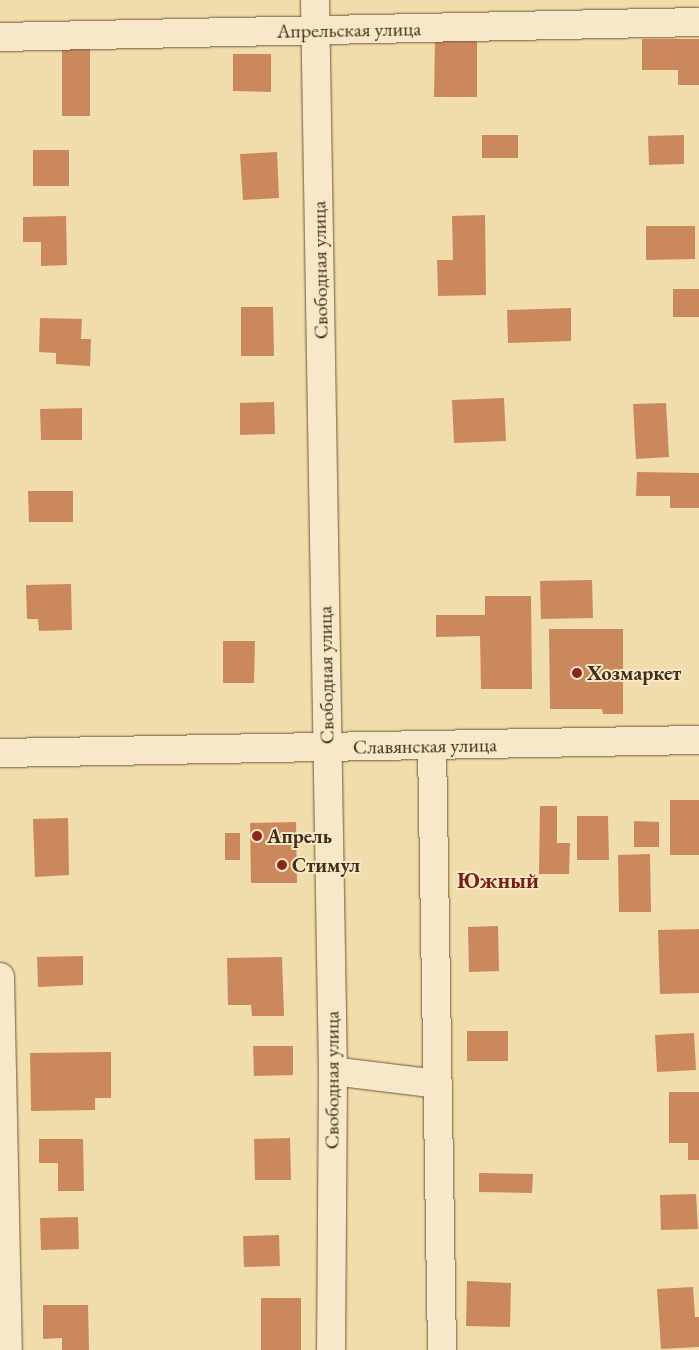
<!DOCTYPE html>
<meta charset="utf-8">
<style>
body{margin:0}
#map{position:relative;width:699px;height:1350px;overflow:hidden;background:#f1dcab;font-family:"EB Garamond",serif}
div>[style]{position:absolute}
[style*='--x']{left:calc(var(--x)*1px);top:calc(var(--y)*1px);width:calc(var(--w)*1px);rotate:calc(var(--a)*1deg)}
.building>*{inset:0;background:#cc885d}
.roads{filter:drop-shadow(0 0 1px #6d5a3b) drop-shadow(0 0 1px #6d5a3b)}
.minor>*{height:28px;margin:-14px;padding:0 14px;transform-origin:14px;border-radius:14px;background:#f6e8c8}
.dots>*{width:14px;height:14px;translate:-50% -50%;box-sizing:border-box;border:2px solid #f6e8c8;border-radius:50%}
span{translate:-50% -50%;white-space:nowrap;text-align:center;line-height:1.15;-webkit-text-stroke:4px #f6e8c8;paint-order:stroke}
.street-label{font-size:20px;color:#412e16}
.poi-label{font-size:20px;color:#412e16;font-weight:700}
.left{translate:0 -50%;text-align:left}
.quarter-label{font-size:22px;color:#7a1f14;font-weight:700}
</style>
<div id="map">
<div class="building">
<div style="clip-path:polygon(642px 39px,699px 39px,699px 85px,678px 85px,678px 70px,642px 70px)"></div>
<div style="clip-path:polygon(435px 41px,477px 41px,477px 97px,434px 97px)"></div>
<div style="clip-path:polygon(62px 42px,90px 42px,90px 116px,62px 116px)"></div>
<div style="clip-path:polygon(233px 54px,271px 54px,271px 92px,233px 91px)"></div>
<div style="clip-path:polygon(482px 135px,518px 135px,518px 158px,482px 158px)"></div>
<div style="clip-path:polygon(684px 135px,684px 164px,649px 165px,648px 136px)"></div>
<div style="clip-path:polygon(33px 150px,69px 150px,69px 186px,33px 186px)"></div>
<div style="clip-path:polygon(277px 152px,279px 198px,243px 200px,240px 154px)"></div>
<div style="clip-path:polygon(485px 215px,486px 295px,438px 296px,437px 260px,453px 260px,452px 216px)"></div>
<div style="clip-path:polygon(66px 216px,67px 265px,41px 266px,41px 242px,23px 242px,23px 217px)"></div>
<div style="clip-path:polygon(646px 226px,695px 226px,695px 259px,646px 260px)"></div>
<div style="clip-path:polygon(673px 289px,699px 289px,699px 317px,673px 317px)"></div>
<div style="clip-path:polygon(241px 307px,273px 307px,274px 356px,241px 356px)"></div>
<div style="clip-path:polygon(571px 308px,571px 341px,508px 343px,507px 310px)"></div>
<div style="clip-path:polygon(40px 318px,82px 319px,81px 339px,91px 339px,90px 366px,56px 364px,56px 353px,39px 352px)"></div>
<div style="clip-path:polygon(504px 398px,506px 441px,454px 443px,452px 400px)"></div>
<div style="clip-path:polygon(274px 402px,275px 434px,240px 435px,240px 403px)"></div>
<div style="clip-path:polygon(666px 403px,669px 457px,636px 459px,633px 404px)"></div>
<div style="clip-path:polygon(82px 408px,82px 440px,41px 440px,40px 409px)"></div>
<div style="clip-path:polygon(637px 472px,699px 473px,699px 508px,670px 508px,670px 496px,636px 496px)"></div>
<div style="clip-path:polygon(28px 491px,73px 491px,73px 522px,29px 522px)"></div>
<div style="clip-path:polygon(592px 580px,593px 618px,541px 619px,540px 581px)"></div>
<div style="clip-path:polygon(71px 584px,72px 630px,39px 631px,38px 619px,27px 619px,26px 585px)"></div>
<div style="clip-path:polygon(485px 596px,531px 596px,532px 689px,481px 689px,480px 636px,436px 637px,436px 615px,485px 615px)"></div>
<div style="clip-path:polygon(549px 629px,623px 629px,623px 714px,603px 714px,602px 709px,550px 709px)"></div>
<div style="clip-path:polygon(223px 641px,255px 641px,254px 683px,223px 683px)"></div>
<div style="clip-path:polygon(670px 800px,699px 800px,699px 855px,670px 855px)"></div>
<div style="clip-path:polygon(540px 806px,557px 806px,557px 843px,570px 843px,569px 874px,539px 874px)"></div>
<div style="clip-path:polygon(577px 816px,608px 816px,609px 860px,577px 860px)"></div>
<div style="clip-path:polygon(68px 818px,69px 875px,35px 877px,33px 819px)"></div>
<div style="clip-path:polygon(634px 821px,659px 822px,659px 847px,634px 847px)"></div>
<div style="clip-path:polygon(296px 822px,297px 883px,251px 883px,250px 823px)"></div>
<div style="clip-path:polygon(225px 833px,240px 833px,240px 860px,225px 860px)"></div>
<div style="clip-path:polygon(650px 854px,651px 912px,619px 912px,618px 855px)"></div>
<div style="clip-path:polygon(498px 926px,499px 971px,469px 972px,468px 927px)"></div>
<div style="clip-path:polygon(699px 929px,699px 993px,660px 994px,658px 930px)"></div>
<div style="clip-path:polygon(83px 956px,83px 985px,38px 987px,37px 957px)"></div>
<div style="clip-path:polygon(282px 957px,284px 1016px,252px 1016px,251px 1005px,228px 1005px,227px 958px)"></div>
<div style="clip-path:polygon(467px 1031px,508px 1031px,508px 1061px,467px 1061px)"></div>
<div style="clip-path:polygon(694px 1033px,696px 1070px,657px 1072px,655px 1035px)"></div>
<div style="clip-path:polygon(253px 1046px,293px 1046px,293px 1075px,254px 1076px)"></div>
<div style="clip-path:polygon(111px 1052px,111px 1098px,95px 1098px,95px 1110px,31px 1111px,30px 1053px)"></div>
<div style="clip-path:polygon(669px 1092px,699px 1092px,699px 1160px,688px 1160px,688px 1143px,669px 1143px)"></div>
<div style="clip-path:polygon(290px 1138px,291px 1180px,255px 1180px,254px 1139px)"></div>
<div style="clip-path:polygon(39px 1139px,83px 1139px,84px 1191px,58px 1191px,58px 1163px,39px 1163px)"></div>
<div style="clip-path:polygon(479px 1173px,533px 1174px,532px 1193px,479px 1192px)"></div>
<div style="clip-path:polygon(696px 1194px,698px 1229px,661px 1230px,660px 1195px)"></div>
<div style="clip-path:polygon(78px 1217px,79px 1249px,41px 1250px,40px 1218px)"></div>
<div style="clip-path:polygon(279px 1235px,280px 1266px,244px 1267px,243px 1236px)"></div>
<div style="clip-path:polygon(467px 1281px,511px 1283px,510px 1327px,466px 1326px)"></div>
<div style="clip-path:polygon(693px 1287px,695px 1317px,699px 1317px,699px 1347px,661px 1349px,657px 1289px)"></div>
<div style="clip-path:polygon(261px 1298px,301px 1298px,301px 1350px,261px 1350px)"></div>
<div style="clip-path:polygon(43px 1305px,88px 1305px,89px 1350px,62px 1350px,62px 1338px,43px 1339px)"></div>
</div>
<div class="roads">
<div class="minor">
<div style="--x:315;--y:0;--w:1071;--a:89.04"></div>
<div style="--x:333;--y:1071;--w:279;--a:90.4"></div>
<div style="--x:0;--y:37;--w:699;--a:-1.23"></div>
<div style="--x:432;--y:746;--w:604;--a:89.05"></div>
<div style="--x:0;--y:753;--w:699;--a:-1.07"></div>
<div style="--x:0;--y:977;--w:373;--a:88.8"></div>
<div style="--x:333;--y:1071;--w:105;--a:7.1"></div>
</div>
</div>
<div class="dots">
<div style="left:577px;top:673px;background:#8f2418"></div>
<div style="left:257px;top:836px;background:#8f2418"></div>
<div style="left:282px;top:865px;background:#8f2418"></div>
</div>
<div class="street-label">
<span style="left:349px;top:30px;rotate:-1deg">Апрельская улица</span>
<span style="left:320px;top:270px;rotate:-91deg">Свободная улица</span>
<span style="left:326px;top:675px;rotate:-91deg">Свободная улица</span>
<span style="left:425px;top:746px;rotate:-1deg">Славянская улица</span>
<span style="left:332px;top:1080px;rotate:-90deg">Свободная улица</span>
</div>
<div class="poi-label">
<span class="left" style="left:587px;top:673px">Хозмаркет</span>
<span class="left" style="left:267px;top:836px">Апрель</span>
<span class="left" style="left:292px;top:865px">Стимул</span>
</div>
<div class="quarter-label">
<span style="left:498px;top:881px">Южный</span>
</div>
</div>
